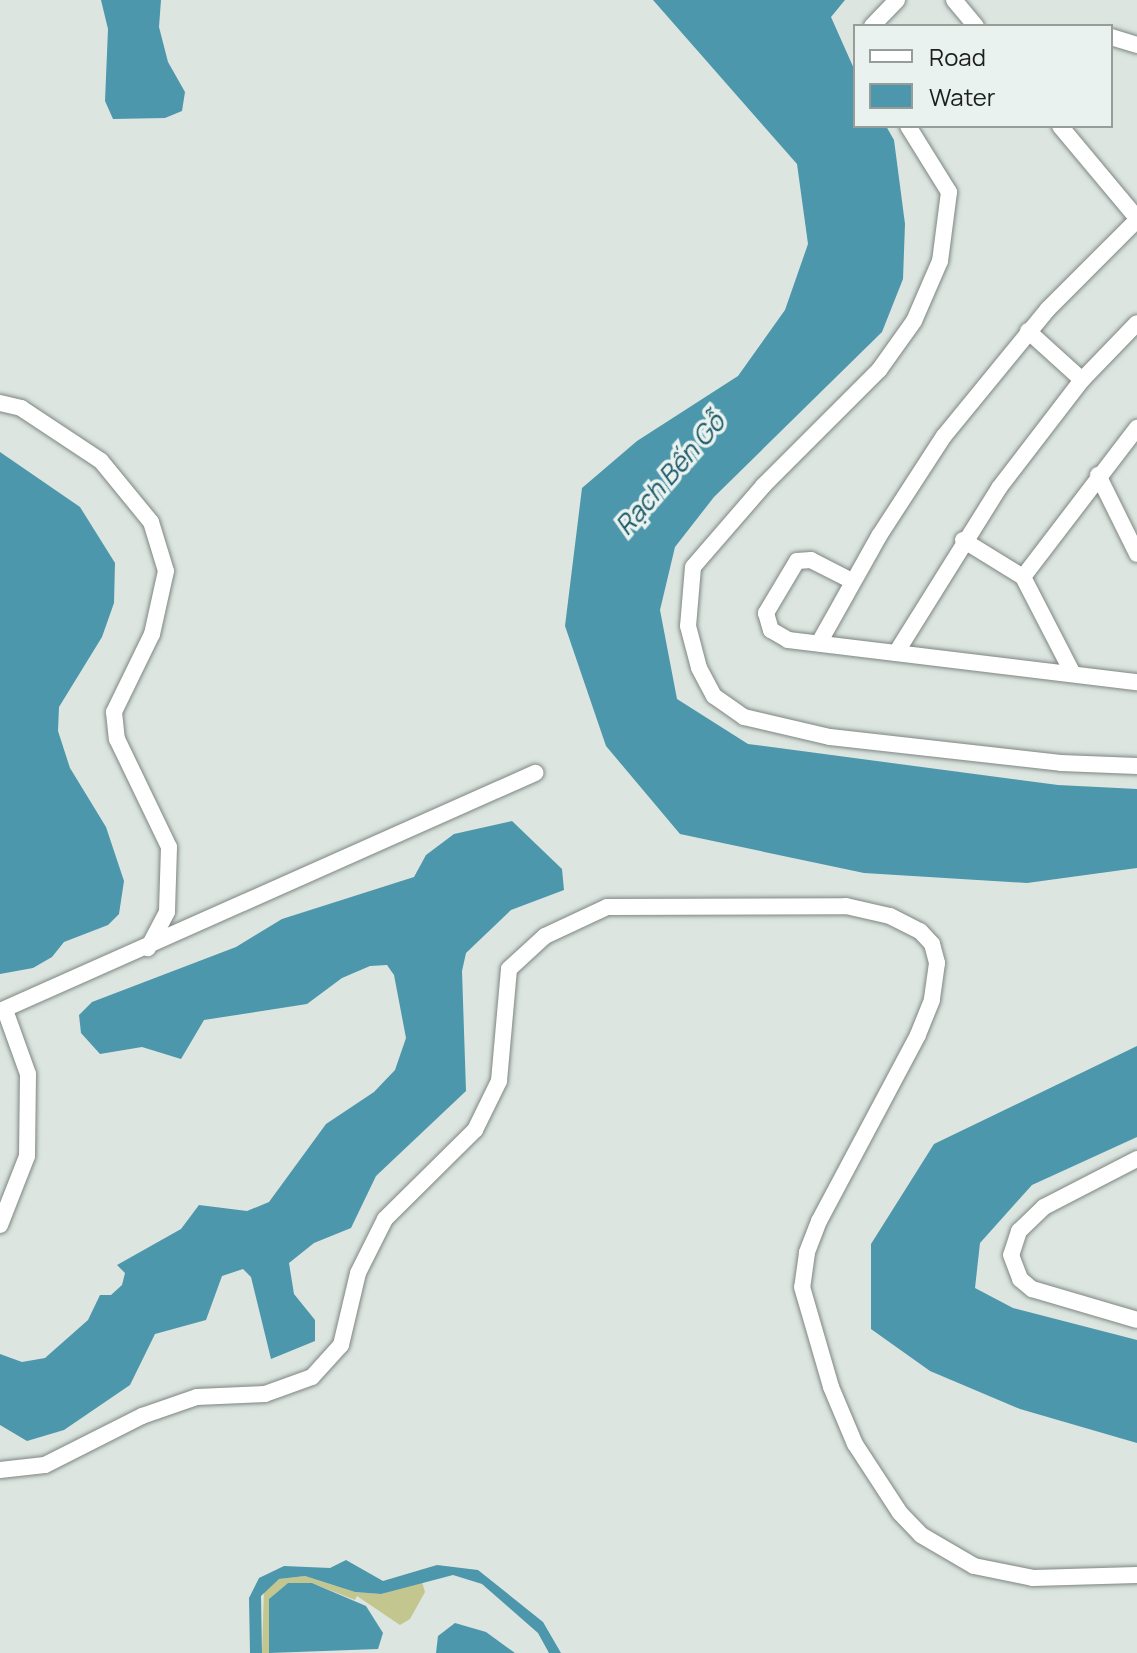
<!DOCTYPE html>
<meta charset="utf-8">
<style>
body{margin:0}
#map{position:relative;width:1137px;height:1653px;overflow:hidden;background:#dce5e0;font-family:Manrope,sans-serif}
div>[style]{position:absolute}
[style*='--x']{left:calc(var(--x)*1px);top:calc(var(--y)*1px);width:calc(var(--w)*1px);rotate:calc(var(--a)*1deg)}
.green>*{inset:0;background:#c3c68f}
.water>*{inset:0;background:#4c97ab}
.roads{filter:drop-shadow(0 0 2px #7e8682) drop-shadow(0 0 2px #7e8682)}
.minor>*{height:16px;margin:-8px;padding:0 8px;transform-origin:8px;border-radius:8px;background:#fff}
span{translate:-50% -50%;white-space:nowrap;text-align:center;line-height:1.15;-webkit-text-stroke:7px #e9f2ee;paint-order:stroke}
.water-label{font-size:26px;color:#1c5969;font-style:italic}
.legend{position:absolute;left:853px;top:24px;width:260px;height:104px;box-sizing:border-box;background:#e9f2ee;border:2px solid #979e9a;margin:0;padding:10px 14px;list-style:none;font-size:24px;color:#1c1f1d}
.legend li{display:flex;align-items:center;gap:16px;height:40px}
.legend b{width:40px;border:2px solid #979e9a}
</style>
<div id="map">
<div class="green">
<div style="clip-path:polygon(305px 1576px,355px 1592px,381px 1594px,422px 1582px,425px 1592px,410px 1619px,400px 1625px,357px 1596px,355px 1600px,312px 1583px,288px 1583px,269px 1599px,271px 1637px,269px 1653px,262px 1653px,264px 1589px,279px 1579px)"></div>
</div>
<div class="water">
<div style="clip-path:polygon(101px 0,161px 0,159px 27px,168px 62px,185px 92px,182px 111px,165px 118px,113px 119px,105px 101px,108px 29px)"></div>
<div style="clip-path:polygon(653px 0,845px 0,831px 17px,855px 71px,855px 126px,886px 126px,894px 140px,905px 224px,903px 279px,882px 332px,714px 497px,675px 547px,660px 610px,677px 699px,748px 744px,1058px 785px,1137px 789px,1137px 868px,1027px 883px,864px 873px,680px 834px,606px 746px,565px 626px,582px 488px,637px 441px,738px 376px,785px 310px,808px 244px,797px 164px)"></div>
<div style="clip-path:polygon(0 452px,80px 507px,115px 563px,114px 603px,102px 637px,59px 707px,58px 731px,70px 768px,106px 827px,124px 881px,119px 914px,108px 925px,64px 942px,52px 957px,33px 968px,0 974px)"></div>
<div style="clip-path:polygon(512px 821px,562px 869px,564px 890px,511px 910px,466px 953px,462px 971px,466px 1091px,376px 1176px,351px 1228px,314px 1243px,289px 1263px,294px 1294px,315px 1320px,315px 1341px,271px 1359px,251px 1277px,243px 1269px,222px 1276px,206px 1320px,155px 1334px,130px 1385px,64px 1430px,27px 1441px,0 1425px,0 1354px,22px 1362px,45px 1358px,88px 1320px,100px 1295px,111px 1295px,122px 1285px,125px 1273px,117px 1265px,181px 1229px,199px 1205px,247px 1211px,269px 1202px,326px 1124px,374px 1092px,395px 1070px,406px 1038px,394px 975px,387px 965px,370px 966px,342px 978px,307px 1004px,204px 1020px,181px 1059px,142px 1047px,100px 1054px,81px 1033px,79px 1015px,92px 1002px,236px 947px,282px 919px,414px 877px,426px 855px,454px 834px)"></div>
<div style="clip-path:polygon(1137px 1046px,1137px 1137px,1032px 1185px,980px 1243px,975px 1288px,1013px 1308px,1137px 1340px,1137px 1443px,1020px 1409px,930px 1371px,871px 1329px,871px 1244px,934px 1144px)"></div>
<div style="clip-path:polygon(346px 1560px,383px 1581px,437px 1565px,478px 1570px,543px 1622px,561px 1653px,549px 1653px,538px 1633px,482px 1584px,453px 1575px,381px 1594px,355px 1592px,305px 1576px,279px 1579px,261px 1596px,262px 1653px,250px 1653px,249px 1598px,259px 1578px,284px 1566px,330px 1568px)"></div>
<div style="clip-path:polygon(288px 1583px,312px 1583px,366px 1606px,383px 1633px,378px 1649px,269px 1653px,269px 1599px)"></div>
<div style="clip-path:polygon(455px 1623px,486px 1632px,515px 1653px,436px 1653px,438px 1636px)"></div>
</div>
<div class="roads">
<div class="minor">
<div style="--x:954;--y:0;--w:34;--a:50"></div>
<div style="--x:872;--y:26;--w:36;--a:-46"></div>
<div style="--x:1111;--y:37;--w:27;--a:17"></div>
<div style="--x:908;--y:126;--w:78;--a:58.2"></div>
<div style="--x:949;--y:192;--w:70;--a:97.4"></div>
<div style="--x:940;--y:261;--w:65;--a:113.4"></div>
<div style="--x:914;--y:321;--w:60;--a:125.5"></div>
<div style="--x:879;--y:370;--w:163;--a:135"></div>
<div style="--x:764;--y:485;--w:108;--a:130.9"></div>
<div style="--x:693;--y:567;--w:59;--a:94.8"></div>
<div style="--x:688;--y:626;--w:43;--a:75.3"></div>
<div style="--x:699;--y:668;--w:32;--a:62"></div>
<div style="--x:714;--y:696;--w:37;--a:35"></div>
<div style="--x:744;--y:717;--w:88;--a:13.1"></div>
<div style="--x:830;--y:737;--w:232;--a:6.4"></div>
<div style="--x:1061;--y:763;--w:76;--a:2.3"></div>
<div style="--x:1060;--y:126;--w:120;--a:50.1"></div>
<div style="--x:1028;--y:331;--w:73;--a:42.2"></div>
<div style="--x:0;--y:403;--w:22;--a:13"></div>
<div style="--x:21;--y:408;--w:96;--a:33.5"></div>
<div style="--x:101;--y:461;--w:79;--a:50.7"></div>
<div style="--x:151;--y:522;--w:51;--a:73"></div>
<div style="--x:166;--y:571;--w:65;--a:102.5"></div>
<div style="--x:152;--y:634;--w:87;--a:116"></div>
<div style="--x:114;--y:712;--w:27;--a:84"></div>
<div style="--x:117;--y:739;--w:120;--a:64.3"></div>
<div style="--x:169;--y:847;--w:65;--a:91.8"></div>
<div style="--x:167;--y:912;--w:41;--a:117.8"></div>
<div style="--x:1098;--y:475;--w:88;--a:63.7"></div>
<div style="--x:963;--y:540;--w:70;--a:31.7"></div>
<div style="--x:1023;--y:577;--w:109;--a:62.7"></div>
<div style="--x:1023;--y:577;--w:188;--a:-52.6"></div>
<div style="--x:852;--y:581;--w:46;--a:-152.9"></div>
<div style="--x:811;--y:560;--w:14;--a:176"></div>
<div style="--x:797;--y:561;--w:61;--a:120.8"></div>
<div style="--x:766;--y:613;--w:18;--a:74"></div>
<div style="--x:771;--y:630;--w:20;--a:30"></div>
<div style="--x:788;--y:640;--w:352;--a:6.9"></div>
<div style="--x:819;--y:643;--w:123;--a:-60.7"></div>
<div style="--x:879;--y:536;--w:119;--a:-57"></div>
<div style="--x:944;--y:436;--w:164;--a:-50.7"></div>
<div style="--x:1048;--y:309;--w:126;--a:-45"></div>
<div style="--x:896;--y:653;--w:195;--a:-58"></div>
<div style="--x:999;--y:488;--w:136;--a:-52.5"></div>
<div style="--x:1082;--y:380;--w:79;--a:-46"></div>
<div style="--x:0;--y:1011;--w:586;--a:-23.98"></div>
<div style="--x:1137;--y:1159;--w:105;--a:152.7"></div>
<div style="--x:1044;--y:1207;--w:35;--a:136"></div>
<div style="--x:1019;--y:1231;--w:25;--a:108"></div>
<div style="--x:1011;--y:1255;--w:26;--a:69"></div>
<div style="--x:1020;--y:1279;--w:16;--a:40"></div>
<div style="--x:1032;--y:1289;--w:109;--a:16.4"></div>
<div style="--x:0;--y:1225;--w:74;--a:-68.6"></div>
<div style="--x:27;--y:1156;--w:82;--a:-89.3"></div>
<div style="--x:28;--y:1074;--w:68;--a:-109.8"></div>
<div style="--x:0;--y:1470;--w:45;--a:-6.3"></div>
<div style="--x:45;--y:1465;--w:109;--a:-26.8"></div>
<div style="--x:142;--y:1416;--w:58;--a:-19.1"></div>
<div style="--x:197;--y:1397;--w:68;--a:-2.5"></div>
<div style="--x:265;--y:1394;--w:50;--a:-19.9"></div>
<div style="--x:312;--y:1377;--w:43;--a:-47.8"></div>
<div style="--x:341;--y:1345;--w:74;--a:-76.7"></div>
<div style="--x:358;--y:1273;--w:60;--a:-63.4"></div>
<div style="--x:385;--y:1219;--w:127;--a:-44.7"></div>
<div style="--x:475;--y:1130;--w:55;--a:-63.9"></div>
<div style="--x:499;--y:1081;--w:112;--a:-84.9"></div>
<div style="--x:509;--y:969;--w:49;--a:-42.5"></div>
<div style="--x:545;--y:936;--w:68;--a:-25.1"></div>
<div style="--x:607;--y:907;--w:239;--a:-0.2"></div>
<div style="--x:846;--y:906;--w:45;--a:12.8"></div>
<div style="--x:890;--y:916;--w:34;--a:27"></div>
<div style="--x:920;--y:931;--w:18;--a:47"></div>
<div style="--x:932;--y:944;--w:20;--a:75"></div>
<div style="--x:937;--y:963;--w:37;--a:98"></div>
<div style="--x:932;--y:1000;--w:38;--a:112"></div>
<div style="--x:918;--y:1035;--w:211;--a:118"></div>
<div style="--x:819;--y:1221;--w:34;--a:111"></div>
<div style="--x:807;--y:1253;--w:34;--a:98"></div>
<div style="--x:802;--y:1287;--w:104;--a:73.8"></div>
<div style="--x:831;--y:1387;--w:62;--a:67.2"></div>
<div style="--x:855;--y:1444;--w:82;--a:56.9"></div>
<div style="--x:900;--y:1513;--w:30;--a:46"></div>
<div style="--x:921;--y:1535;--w:61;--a:30.3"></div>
<div style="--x:974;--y:1566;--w:60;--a:11.5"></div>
<div style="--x:1033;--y:1578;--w:104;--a:-1.7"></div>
</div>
</div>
<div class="water-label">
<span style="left:670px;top:474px;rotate:-49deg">Rạch Bến Gỗ</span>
</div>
<ul class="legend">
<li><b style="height:10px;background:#fff"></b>Road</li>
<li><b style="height:22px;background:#4c97ab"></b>Water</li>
</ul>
</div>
